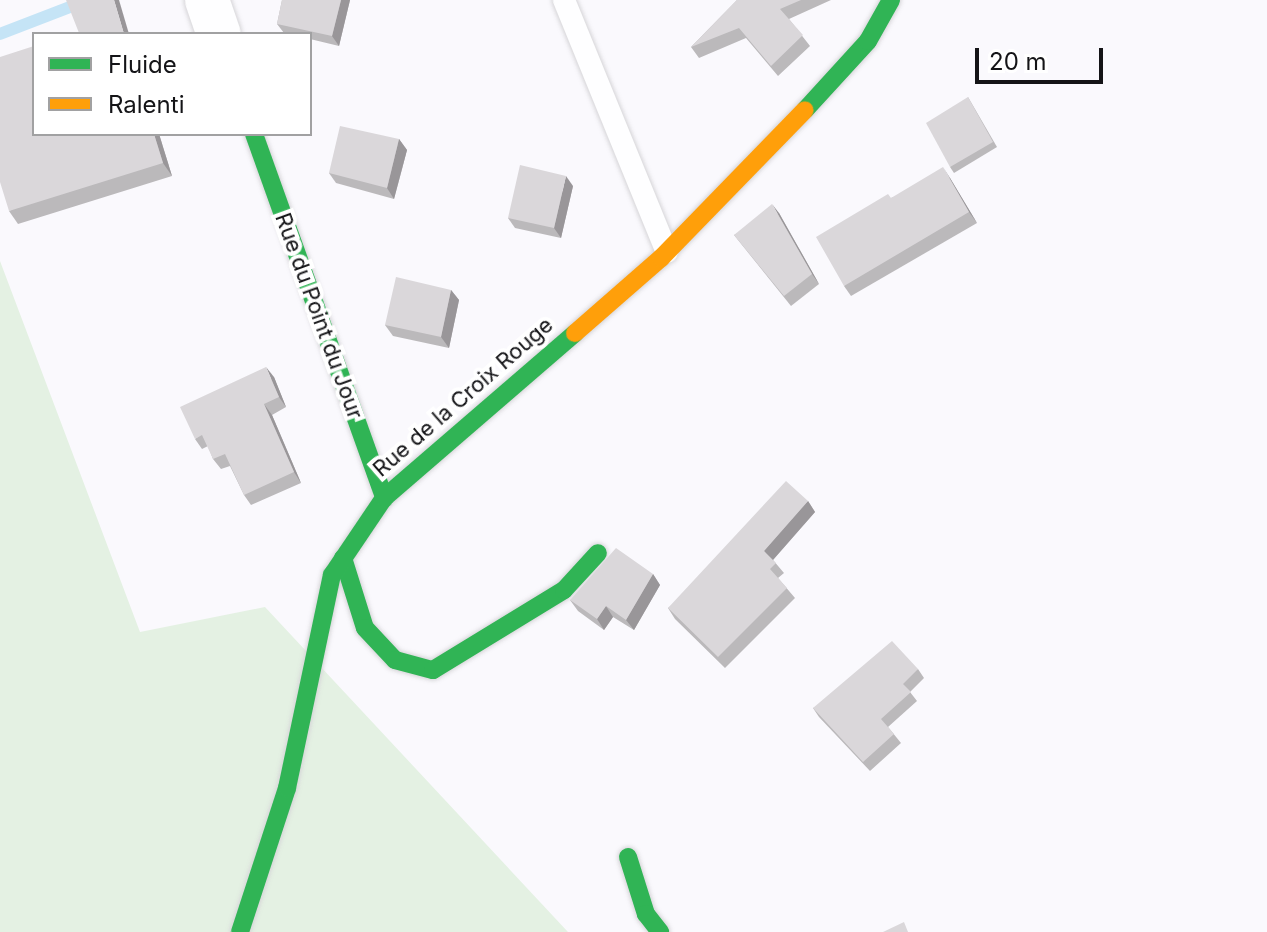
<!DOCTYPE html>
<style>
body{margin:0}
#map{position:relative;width:1267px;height:932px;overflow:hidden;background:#faf9fd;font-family:Inter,sans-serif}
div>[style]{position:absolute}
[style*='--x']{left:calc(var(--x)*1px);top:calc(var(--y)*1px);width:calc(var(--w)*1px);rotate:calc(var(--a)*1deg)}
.green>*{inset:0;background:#e4f1e3}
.stream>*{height:12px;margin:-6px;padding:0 6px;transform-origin:6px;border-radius:6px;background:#c5e4f6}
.roads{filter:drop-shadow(0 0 2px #d6d5d8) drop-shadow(0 0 2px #d6d5d8)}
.lane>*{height:22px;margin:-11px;padding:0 11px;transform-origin:11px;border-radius:11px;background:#fefeff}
.street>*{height:44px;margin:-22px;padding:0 22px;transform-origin:22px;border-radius:22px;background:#fefeff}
.fast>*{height:18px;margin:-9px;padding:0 9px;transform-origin:9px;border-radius:9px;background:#30b455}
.slow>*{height:18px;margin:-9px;padding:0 9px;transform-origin:9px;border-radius:9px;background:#ff9f0a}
.wall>*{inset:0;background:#bbb9bb}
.shaded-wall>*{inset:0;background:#999699}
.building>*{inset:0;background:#dad7da}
span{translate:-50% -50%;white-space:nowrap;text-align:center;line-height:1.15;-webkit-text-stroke:8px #fff;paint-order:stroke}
.street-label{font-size:22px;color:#141417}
.legend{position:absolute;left:32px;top:32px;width:280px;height:104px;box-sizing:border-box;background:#fff;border:2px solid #a1a1a2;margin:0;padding:10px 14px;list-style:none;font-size:24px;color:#141417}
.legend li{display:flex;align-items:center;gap:16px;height:40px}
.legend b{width:40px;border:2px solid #a1a1a2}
.scale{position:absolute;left:975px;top:48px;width:128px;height:36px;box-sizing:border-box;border:4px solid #141417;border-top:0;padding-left:10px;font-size:24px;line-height:28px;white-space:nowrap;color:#141417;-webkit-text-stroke:6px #fff;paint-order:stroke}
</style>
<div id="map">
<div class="green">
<div style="clip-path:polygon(0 261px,140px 632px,265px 607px,568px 932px,0 932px)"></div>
</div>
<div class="stream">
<div style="--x:0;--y:34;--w:94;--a:-21.1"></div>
</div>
<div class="roads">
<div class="lane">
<div style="--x:564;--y:0;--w:272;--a:67.8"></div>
</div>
<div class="street">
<div style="--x:207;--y:0;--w:36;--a:71"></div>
</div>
<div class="fast">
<div style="--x:805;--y:110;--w:93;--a:-47.6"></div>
<div style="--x:868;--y:41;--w:47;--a:-60.7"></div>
<div style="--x:254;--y:134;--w:387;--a:70.3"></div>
<div style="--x:343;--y:558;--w:73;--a:72.6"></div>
<div style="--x:365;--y:628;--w:44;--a:46.8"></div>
<div style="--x:395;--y:660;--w:39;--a:15"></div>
<div style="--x:433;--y:670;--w:153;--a:-31.4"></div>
<div style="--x:564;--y:590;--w:50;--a:-47.4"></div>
<div style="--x:628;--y:857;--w:60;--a:72.5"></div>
<div style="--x:646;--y:914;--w:23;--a:52"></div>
<div style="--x:240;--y:932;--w:151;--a:-71.9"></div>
<div style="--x:287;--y:788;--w:218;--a:-78.1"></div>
<div style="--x:332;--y:575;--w:93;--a:-56"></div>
<div style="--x:384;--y:498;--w:252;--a:-40.8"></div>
</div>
<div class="slow">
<div style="--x:575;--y:333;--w:114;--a:-41.1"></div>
<div style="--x:661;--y:258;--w:206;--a:-45.8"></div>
</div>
</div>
<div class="wall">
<div style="clip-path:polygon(282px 0,350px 0,339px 46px,310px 39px,310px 34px,284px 33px,277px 24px)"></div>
<div style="clip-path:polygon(737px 0,831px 0,789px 19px,810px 46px,778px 76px,746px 38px,699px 58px,691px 47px)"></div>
<div style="clip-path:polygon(968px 97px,997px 147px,954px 173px,950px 167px)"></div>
<div style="clip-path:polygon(159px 134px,172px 176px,18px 224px,9px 211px)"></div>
<div style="clip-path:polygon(399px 139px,407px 150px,394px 199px,336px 183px,329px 173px)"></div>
<div style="clip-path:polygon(950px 178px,977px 223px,851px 296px,844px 286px,891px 198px)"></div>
<div style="clip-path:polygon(573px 186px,561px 238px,515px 228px,508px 218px)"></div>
<div style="clip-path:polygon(779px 213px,819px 284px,791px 306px,734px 235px)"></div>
<div style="clip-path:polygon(451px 290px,459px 300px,449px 348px,393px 336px,385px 325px)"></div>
<div style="clip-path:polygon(274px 377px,286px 407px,272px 415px,301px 483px,251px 505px,244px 495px,230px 466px,221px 469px,213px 459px,208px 446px,202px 449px,195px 439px)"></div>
<div style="clip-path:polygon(808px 501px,815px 512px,773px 560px,784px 573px,778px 578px,795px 598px,725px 668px,675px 619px,668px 608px)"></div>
<div style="clip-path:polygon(653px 574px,660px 585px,634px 630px,613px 617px,604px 630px,578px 611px,570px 600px)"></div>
<div style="clip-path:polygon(918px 669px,924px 678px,910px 692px,917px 701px,888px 727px,901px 743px,870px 771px,819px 717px,813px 708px)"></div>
</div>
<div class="shaded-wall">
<div style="clip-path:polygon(114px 0,119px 0,129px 34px,124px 34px)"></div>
<div style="clip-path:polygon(341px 0,350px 0,339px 46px,332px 36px)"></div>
<div style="clip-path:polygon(154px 134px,159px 134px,172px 176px,163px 163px)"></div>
<div style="clip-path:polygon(399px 139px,407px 150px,394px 199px,387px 188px)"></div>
<div style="clip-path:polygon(943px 167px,950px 178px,977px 223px,969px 212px)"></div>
<div style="clip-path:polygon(566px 176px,573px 186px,561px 238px,554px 228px)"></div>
<div style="clip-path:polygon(772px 204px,779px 213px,819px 284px,812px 274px)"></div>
<div style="clip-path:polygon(451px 290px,459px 300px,449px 348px,441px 337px)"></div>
<div style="clip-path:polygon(266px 367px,274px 377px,286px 407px,279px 397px)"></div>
<div style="clip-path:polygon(264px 404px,272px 415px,301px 483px,294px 472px)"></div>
<div style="clip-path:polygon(808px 501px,815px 512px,772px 561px,764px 551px)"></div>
<div style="clip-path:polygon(653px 574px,660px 585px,634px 630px,626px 620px)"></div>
<div style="clip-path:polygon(606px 606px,613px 617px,604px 630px,597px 619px)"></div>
</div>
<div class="building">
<div style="clip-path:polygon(66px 0,114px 0,124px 34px,74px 34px,79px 33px)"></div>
<div style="clip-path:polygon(282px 0,341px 0,332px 36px,277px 24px)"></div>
<div style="clip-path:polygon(737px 0,801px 0,780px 9px,803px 35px,771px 66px,739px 28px,691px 47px)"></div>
<div style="clip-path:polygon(34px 46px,34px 134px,154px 134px,163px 163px,9px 211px,0 182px,0 57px)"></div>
<div style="clip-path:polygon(968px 97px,993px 142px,950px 167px,926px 123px)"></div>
<div style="clip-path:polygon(340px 126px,399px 139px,387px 188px,329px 173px)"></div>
<div style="clip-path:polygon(520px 165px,566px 176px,554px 228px,508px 218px)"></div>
<div style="clip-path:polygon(943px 167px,969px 212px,844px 286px,816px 237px,888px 194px,891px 198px)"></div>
<div style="clip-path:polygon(772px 204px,812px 274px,784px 296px,734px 235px)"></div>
<div style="clip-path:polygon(396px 277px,451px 290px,441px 337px,385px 325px)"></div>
<div style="clip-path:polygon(266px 367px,279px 397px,264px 404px,294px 472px,244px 495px,225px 454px,213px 459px,202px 435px,195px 439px,180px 407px)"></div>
<div style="clip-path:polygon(786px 481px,808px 501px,764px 551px,776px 563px,770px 569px,787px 588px,718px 657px,668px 608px)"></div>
<div style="clip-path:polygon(616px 548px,653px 574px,626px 620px,606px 606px,597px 619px,570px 600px)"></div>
<div style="clip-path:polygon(892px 641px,918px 669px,903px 684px,911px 692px,881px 719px,894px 734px,863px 762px,813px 708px)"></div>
<div style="clip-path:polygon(904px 922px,908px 932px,883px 932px)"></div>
</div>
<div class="street-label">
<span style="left:319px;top:316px;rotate:70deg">Rue du Point du Jour</span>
<span style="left:463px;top:397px;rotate:-41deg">Rue de la Croix Rouge</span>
</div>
<ul class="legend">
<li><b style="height:10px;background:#30b455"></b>Fluide</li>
<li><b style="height:10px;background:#ff9f0a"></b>Ralenti</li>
</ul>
<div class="scale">20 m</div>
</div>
